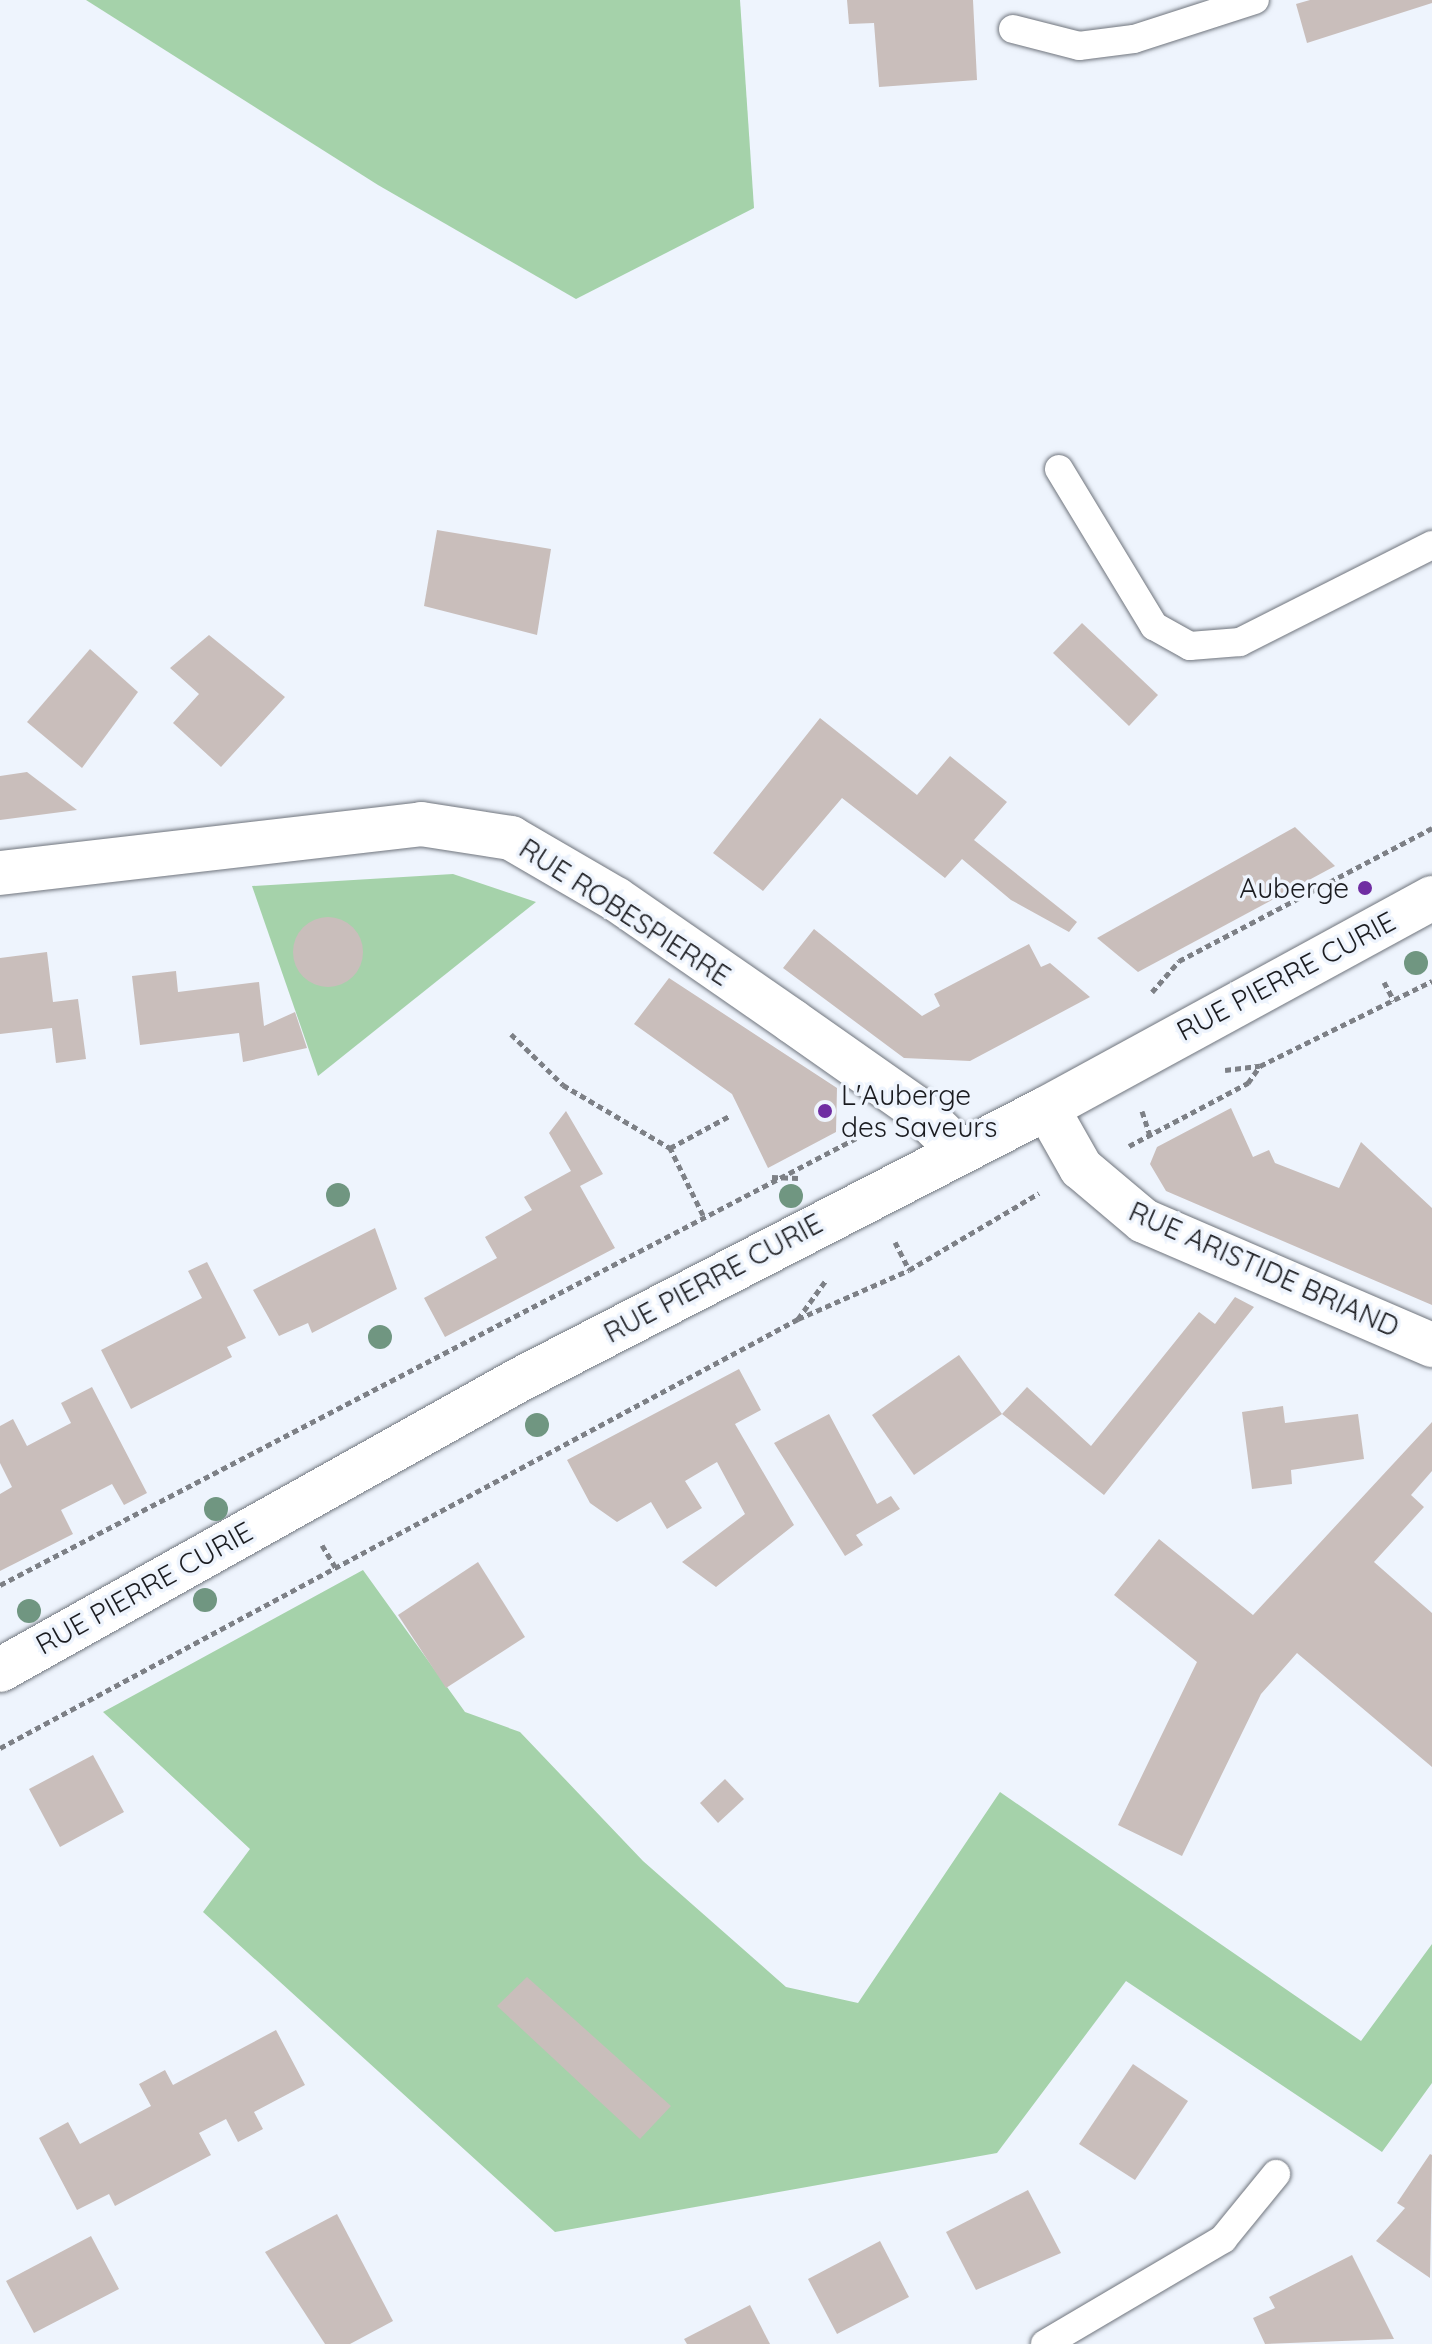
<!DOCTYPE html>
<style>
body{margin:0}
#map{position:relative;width:1432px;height:2344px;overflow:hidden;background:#eef4fd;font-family:Quicksand,sans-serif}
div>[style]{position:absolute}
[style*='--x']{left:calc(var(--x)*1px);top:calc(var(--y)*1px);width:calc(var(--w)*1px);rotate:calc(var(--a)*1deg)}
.green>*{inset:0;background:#a5d2aa}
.building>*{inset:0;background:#c9bebb}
.round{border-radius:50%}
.path>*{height:5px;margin-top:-2.5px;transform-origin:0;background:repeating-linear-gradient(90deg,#7d8086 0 6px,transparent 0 10px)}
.roads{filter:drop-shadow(0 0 2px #70757d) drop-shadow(0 0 2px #70757d)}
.service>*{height:28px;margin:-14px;padding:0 14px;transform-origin:14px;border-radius:14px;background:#fff}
.minor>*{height:44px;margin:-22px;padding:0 22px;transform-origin:22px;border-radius:22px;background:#fff}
.secondary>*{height:44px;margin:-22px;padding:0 22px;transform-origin:22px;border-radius:22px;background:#fff}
.trees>*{width:24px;height:24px;margin:-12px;border-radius:50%;background:#709681}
.dots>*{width:22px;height:22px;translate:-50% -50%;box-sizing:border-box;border:4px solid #eef4fd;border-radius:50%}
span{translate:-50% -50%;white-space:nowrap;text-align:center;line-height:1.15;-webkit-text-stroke:7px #eef4fd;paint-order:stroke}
.poi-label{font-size:28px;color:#1b1c20}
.right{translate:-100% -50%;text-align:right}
.left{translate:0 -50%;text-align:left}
.street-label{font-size:28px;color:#1b1c20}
</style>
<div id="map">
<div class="green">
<div style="clip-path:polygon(86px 0,740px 0,754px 208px,576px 299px,378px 185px)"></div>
<div style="clip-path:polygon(453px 874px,536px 902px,318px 1076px,252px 886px)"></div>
<div style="clip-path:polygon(363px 1570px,465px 1712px,520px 1732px,643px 1861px,786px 1987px,858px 2003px,1000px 1792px,1361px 2041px,1432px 1944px,1432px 2083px,1382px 2152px,1126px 1981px,997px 2153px,555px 2232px,203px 1912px,250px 1849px,103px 1712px)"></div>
</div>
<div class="building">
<div style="clip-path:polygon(847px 0,973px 0,977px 80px,879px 87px,874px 23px,849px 24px)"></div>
<div style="clip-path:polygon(1310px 0,1432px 0,1432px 3px,1307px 43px,1296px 4px)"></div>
<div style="clip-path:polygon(437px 530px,551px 549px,537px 635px,424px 606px)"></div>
<div style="clip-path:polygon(1082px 623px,1158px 695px,1129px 726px,1053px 653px)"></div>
<div style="clip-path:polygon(209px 635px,285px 697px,221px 767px,173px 723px,199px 694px,170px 668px)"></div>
<div style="clip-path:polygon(90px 649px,138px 692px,82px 768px,27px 722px)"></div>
<div style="clip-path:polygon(820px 718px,917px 795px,950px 756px,1007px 802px,974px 840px,1077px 922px,1069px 932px,1011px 900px,962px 859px,945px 878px,842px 798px,763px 891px,713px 853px)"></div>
<div style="clip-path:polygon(27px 772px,77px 810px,0 820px,0 776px)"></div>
<div style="clip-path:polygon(1295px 827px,1335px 866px,1138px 972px,1097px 938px)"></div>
<div class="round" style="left:293px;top:917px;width:70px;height:70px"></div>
<div style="clip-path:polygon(814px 929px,922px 1016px,940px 1006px,934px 994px,1029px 944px,1041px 967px,1050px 963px,1090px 997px,970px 1061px,904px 1058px,783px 968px)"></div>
<div style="clip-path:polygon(47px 952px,53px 1002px,78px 999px,86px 1059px,56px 1063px,52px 1028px,0 1034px,0 958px)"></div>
<div style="clip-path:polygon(176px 971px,178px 992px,259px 982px,264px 1026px,295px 1012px,307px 1048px,243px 1062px,239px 1033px,140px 1045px,132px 976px)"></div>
<div style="clip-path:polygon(669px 978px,837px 1088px,836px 1132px,768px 1168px,732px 1094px,634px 1024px)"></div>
<div style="clip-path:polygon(1231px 1108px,1253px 1157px,1269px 1150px,1275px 1163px,1339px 1188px,1361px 1142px,1432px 1208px,1432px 1305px,1166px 1191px,1150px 1164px,1157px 1147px)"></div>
<div style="clip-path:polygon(566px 1111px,603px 1174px,580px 1186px,615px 1248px,445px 1337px,424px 1298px,497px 1258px,485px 1237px,532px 1210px,524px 1197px,571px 1171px,549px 1133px)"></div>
<div style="clip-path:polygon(375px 1228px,397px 1289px,312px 1333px,308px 1323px,279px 1336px,253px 1290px)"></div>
<div style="clip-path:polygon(207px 1262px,246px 1338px,227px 1347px,232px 1357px,131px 1409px,101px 1350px,202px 1298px,188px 1271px)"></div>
<div style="clip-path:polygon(1235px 1297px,1254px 1307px,1104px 1495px,1002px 1414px,1027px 1387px,1091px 1446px,1199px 1312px,1215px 1324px)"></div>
<div style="clip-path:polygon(959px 1355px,1002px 1414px,914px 1475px,872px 1415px)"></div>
<div style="clip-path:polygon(739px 1369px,761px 1410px,735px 1424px,794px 1525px,716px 1587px,682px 1562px,745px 1514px,717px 1462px,685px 1481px,702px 1508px,667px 1529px,651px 1502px,617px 1522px,590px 1503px,567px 1460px)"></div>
<div style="clip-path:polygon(92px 1387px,147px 1493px,124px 1505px,112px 1484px,61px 1510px,73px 1534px,0 1571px,0 1494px,12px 1487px,0 1463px,0 1426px,13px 1419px,27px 1446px,71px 1423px,61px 1403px)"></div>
<div style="clip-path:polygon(1283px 1406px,1285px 1423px,1358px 1414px,1364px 1459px,1291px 1470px,1292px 1484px,1252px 1489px,1242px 1412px)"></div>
<div style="clip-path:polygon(829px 1414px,877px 1504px,891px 1496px,900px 1509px,856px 1535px,863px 1545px,845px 1556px,774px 1443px)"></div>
<div style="clip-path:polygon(1432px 1422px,1432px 1471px,1411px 1495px,1424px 1507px,1374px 1562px,1432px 1613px,1432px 1767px,1297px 1653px,1261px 1694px,1182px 1856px,1118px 1825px,1197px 1662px,1114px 1595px,1159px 1539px,1253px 1615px)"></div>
<div style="clip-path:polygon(478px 1562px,525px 1637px,446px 1688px,398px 1615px)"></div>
<div style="clip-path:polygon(93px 1755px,124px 1812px,60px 1847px,29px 1789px)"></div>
<div style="clip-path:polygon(725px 1779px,744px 1799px,718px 1823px,700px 1803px)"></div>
<div style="clip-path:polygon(527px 1977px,671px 2106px,640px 2139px,497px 2006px)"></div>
<div style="clip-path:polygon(276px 2030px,305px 2085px,254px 2112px,263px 2129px,238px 2142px,226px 2119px,199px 2133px,211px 2155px,115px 2206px,109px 2194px,77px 2210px,39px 2138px,68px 2122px,80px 2144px,151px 2106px,139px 2084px,165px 2070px,173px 2085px)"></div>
<div style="clip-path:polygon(1133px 2064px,1188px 2101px,1135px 2180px,1079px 2144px)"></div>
<div style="clip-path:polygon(1430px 2154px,1432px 2155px,1430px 2278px,1376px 2241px,1405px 2208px,1397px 2203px)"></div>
<div style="clip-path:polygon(1028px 2190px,1061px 2253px,976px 2290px,946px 2232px)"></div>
<div style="clip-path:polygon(337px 2214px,393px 2321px,350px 2344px,325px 2344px,265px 2252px)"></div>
<div style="clip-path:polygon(91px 2236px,119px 2289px,34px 2333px,6px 2281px)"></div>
<div style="clip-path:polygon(880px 2241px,909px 2297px,837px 2334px,808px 2279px)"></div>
<div style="clip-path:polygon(1352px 2255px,1394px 2339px,1265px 2344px,1253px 2318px,1275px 2308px,1269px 2297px)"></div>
<div style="clip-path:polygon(750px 2305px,770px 2344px,687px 2344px,684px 2339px)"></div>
</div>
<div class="path">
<div style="--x:1384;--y:982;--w:21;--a:62"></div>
<div style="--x:1152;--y:992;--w:41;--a:-48.9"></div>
<div style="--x:1179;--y:961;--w:286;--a:-27.7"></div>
<div style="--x:511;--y:1034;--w:73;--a:44.4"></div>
<div style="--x:563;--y:1085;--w:124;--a:30.5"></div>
<div style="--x:1225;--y:1070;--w:35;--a:-7"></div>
<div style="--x:1260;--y:1066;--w:192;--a:-26.3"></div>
<div style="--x:1142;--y:1111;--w:26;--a:72"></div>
<div style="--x:1129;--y:1146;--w:135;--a:-27.9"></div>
<div style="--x:1248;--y:1083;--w:21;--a:-55"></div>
<div style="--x:772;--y:1177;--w:26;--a:2"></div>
<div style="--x:703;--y:1215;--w:75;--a:-116.2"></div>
<div style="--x:670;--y:1148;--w:69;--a:-28.4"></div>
<div style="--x:895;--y:1242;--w:31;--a:63"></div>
<div style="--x:798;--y:1319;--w:48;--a:-54.3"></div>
<div style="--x:322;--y:1545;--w:27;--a:59"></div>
<div style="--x:0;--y:1585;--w:975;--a:-27.56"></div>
<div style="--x:0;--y:1748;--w:906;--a:-28.26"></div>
<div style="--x:798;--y:1319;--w:121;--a:-23.8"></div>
<div style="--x:909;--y:1270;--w:151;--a:-30.6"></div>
</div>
<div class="roads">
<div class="service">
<div style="--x:1013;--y:29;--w:68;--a:14.4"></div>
<div style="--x:1079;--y:46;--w:55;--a:-7.3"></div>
<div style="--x:1134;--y:39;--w:127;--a:-17.9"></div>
<div style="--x:1059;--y:469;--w:184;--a:58.8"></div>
<div style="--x:1154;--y:626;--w:41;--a:29.1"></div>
<div style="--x:1190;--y:646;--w:50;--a:-4.6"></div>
<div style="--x:1240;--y:642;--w:215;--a:-26.8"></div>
<div style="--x:1045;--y:2344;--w:207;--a:-30.5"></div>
<div style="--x:1223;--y:2239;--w:84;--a:-50.8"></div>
</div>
<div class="minor">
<div style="--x:0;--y:873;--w:424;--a:-6.6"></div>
<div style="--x:421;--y:824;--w:91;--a:8.8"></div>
<div style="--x:511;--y:838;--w:121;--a:30.2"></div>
<div style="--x:616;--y:899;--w:214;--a:34.7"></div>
<div style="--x:792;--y:1021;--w:151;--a:35.1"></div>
<div style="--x:916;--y:1108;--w:62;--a:44.3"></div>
<div style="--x:1047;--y:1108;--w:69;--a:60.5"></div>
<div style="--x:1081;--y:1168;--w:82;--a:40.1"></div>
<div style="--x:1144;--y:1221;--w:314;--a:23.3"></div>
</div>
<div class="secondary">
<div style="--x:0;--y:1670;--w:592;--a:-29.2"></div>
<div style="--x:517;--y:1381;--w:596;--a:-27.25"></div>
<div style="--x:1047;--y:1108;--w:439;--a:-28.6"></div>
</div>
</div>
<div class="trees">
<div style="left:1416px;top:963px"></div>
<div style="left:338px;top:1195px"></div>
<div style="left:791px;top:1196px"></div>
<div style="left:380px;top:1337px"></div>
<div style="left:537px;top:1425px"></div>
<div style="left:216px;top:1509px"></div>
<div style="left:205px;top:1600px"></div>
<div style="left:29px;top:1611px"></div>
</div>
<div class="dots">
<div style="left:1365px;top:888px;background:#6f2da2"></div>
<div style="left:825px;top:1111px;background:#6f2da2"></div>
</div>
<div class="poi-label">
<span class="right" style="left:1349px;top:888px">Auberge</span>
<span class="left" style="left:841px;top:1111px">L'Auberge<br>des Saveurs</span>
</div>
<div class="street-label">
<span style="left:625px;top:912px;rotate:33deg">RUE ROBESPIERRE</span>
<span style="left:1286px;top:976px;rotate:-28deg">RUE PIERRE CURIE</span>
<span style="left:1264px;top:1269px;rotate:24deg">RUE ARISTIDE BRIAND</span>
<span style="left:713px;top:1278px;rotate:-28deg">RUE PIERRE CURIE</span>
<span style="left:144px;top:1588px;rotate:-29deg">RUE PIERRE CURIE</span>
</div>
</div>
